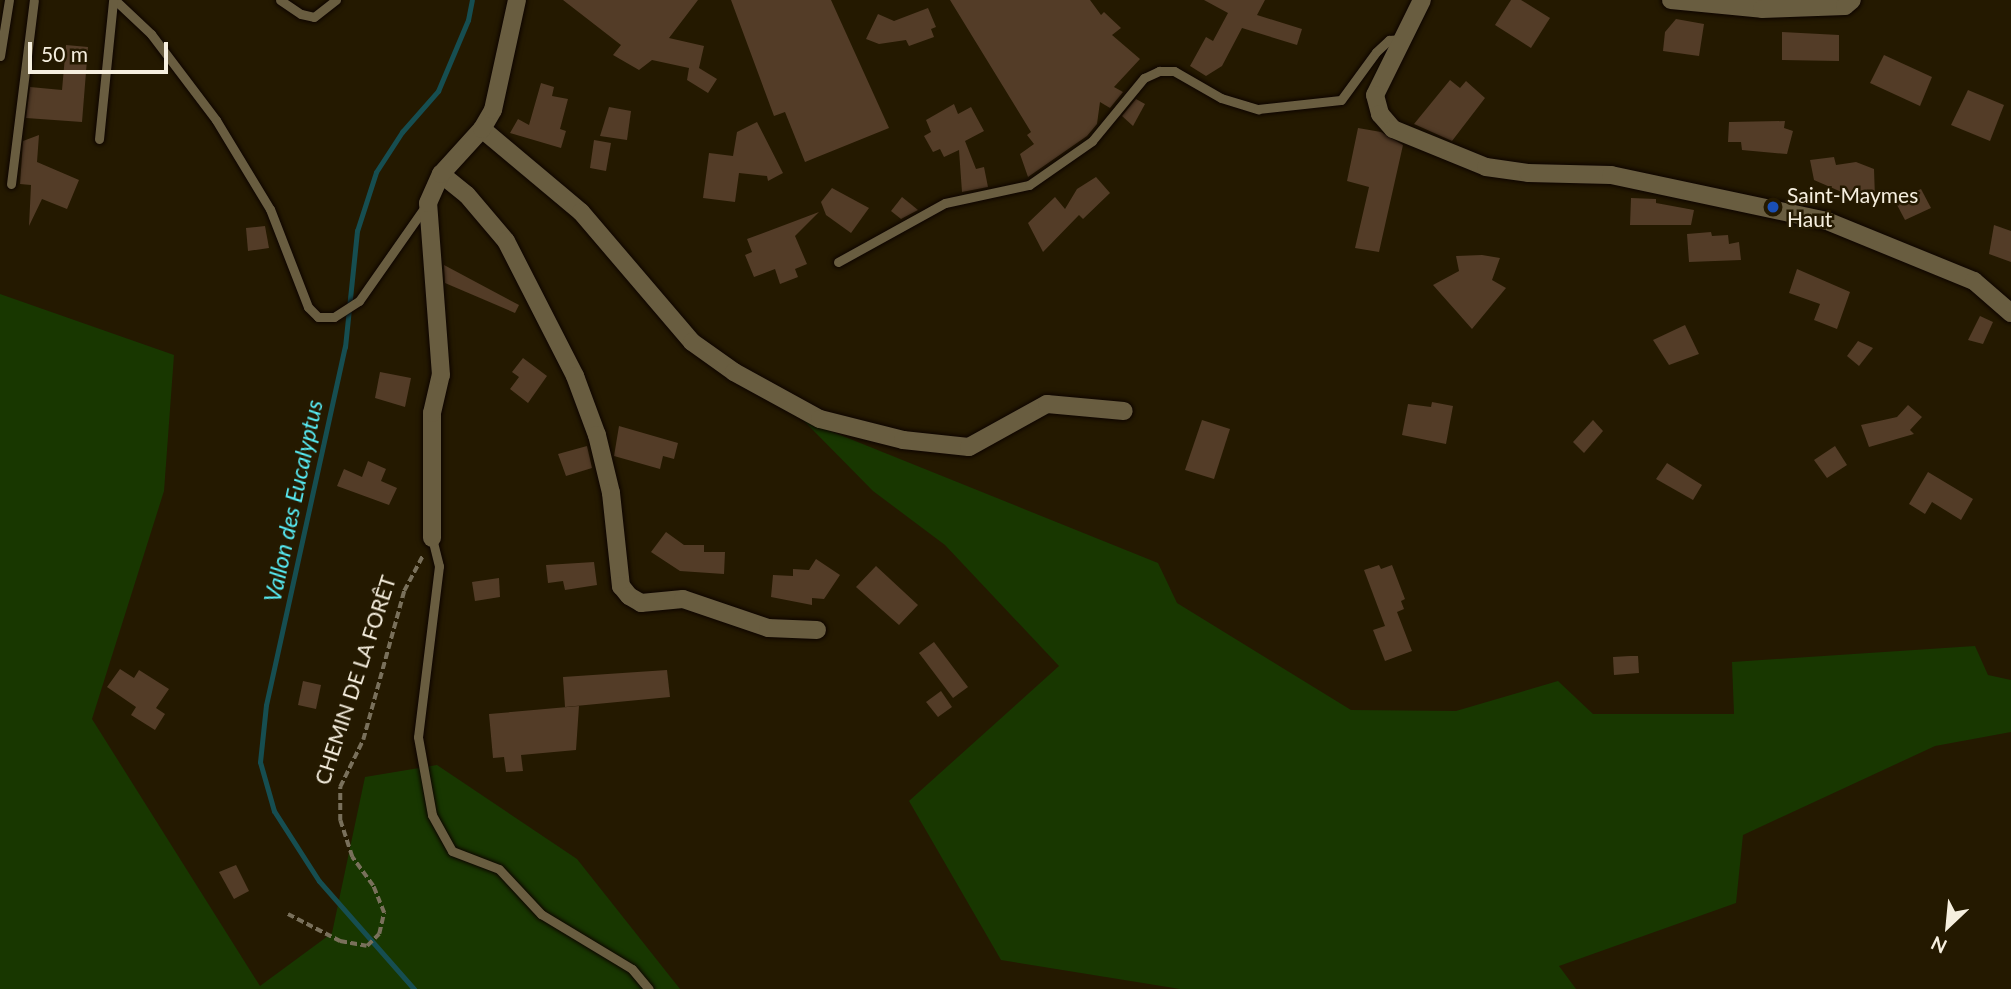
<!DOCTYPE html>
<meta charset="utf-8">
<style>
body{margin:0}
#map{position:relative;width:2011px;height:989px;overflow:hidden;background:#241900;font-family:Lato,sans-serif}
div>[style]{position:absolute}
[style*='--x']{left:calc(var(--x)*1px);top:calc(var(--y)*1px);width:calc(var(--w)*1px);rotate:calc(var(--a)*1deg)}
.green>*{inset:0;background:#183700}
.stream>*{height:5px;margin:-2.5px;padding:0 2.5px;transform-origin:2.5px;border-radius:2.5px;background:#164e51}
.building>*{inset:0;background:#533c27}
.path>*{height:3.5px;margin-top:-1.75px;transform-origin:0;background:repeating-linear-gradient(90deg,#79705b 0 7px,transparent 0 10.5px)}
.roads{filter:drop-shadow(0 0 2px #0d0400) drop-shadow(0 0 2px #0d0400)}
.service>*{height:9px;margin:-4.5px;padding:0 4.5px;transform-origin:4.5px;border-radius:4.5px;background:#695d40}
.minor>*{height:18px;margin:-9px;padding:0 9px;transform-origin:9px;border-radius:9px;background:#695d40}
.dots>*{width:19px;height:19px;translate:-50% -50%;box-sizing:border-box;border:4px solid #241900;border-radius:50%}
span{translate:-50% -50%;white-space:nowrap;text-align:center;line-height:1.15;-webkit-text-stroke:5px #241900;paint-order:stroke}
.poi-label{font-size:21px;color:#f6efdf}
.left{translate:0 -50%;text-align:left}
.street-label{font-size:21px;color:#f6efdf}
.water-label{font-size:23px;color:#58edf6;font-style:italic}
.north{position:absolute;left:1913px;top:891px;width:70px;height:70px;-webkit-text-stroke:5px #241900;paint-order:stroke;rotate:206deg;font-size:19px;font-weight:700;line-height:28px;text-align:center;color:#f6efdf}
.north::after{content:'';display:block;margin:auto;width:24px;height:32px;background:#f6efdf;clip-path:polygon(50% 0,100% 100%,50% 72%,0 100%)}
.scale{position:absolute;left:28px;top:42px;width:140px;height:32px;box-sizing:border-box;border:4px solid #f6efdf;border-top:0;padding-left:9px;font-size:21px;line-height:24px;white-space:nowrap;color:#f6efdf;-webkit-text-stroke:5px #241900;paint-order:stroke}
</style>
<div id="map">
<div class="green">
<div style="clip-path:polygon(0 294px,174px 355px,164px 491px,92px 719px,260px 986px,332px 933px,365px 777px,437px 765px,577px 859px,680px 989px,0 989px)"></div>
<div style="clip-path:polygon(803px 420px,1158px 563px,1177px 603px,1351px 710px,1456px 711px,1558px 681px,1593px 714px,1734px 714px,1732px 662px,1975px 646px,1988px 675px,2011px 680px,2011px 732px,1935px 746px,1743px 835px,1736px 903px,1559px 966px,1576px 989px,1180px 989px,1001px 960px,909px 801px,1059px 666px,945px 545px,873px 491px)"></div>
</div>
<div class="stream">
<div style="--x:414;--y:989;--w:144;--a:-131.3"></div>
<div style="--x:319;--y:881;--w:83;--a:-122.7"></div>
<div style="--x:274;--y:811;--w:51;--a:-105.9"></div>
<div style="--x:260;--y:762;--w:57;--a:-84"></div>
<div style="--x:266;--y:705;--w:367;--a:-77.6"></div>
<div style="--x:345;--y:347;--w:117;--a:-84.1"></div>
<div style="--x:357;--y:231;--w:62;--a:-72.1"></div>
<div style="--x:376;--y:172;--w:48;--a:-57"></div>
<div style="--x:402;--y:132;--w:55;--a:-48.7"></div>
<div style="--x:438;--y:91;--w:77;--a:-67.1"></div>
<div style="--x:468;--y:20;--w:20;--a:-79"></div>
</div>
<div class="building">
<div style="clip-path:polygon(563px 0,698px 0,669px 38px,704px 46px,699px 68px,717px 79px,708px 93px,687px 80px,689px 68px,652px 60px,639px 70px,613px 55px,621px 45px)"></div>
<div style="clip-path:polygon(731px 0,831px 0,889px 128px,805px 162px,785px 112px,774px 116px)"></div>
<div style="clip-path:polygon(950px 0,1090px 0,1101px 15px,1104px 12px,1121px 28px,1112px 35px,1140px 59px,1114px 87px,1123px 92px,1110px 108px,1100px 102px,1097px 124px,1087px 136px,1028px 177px,1020px 154px,1034px 144px,1027px 135px,1031px 132px)"></div>
<div style="clip-path:polygon(1204px 0,1265px 0,1257px 15px,1302px 29px,1297px 45px,1242px 28px,1222px 66px,1206px 76px,1190px 66px,1206px 37px,1213px 41px,1228px 13px)"></div>
<div style="clip-path:polygon(1511px 0,1521px 0,1550px 18px,1531px 48px,1495px 25px)"></div>
<div style="clip-path:polygon(928px 8px,936px 27px,931px 29px,934px 37px,909px 46px,906px 40px,879px 44px,866px 39px,878px 14px,894px 21px)"></div>
<div style="clip-path:polygon(1676px 19px,1704px 24px,1699px 56px,1663px 51px,1665px 32px)"></div>
<div style="clip-path:polygon(1782px 32px,1839px 35px,1839px 61px,1782px 60px)"></div>
<div style="clip-path:polygon(66px 45px,88px 47px,82px 122px,26px 118px,30px 87px,62px 90px)"></div>
<div style="clip-path:polygon(1884px 55px,1932px 77px,1920px 106px,1870px 83px)"></div>
<div style="clip-path:polygon(1450px 80px,1460px 88px,1466px 81px,1485px 98px,1452px 141px,1414px 124px)"></div>
<div style="clip-path:polygon(541px 83px,554px 87px,552px 96px,568px 99px,560px 129px,566px 131px,561px 148px,510px 133px,518px 119px,529px 125px)"></div>
<div style="clip-path:polygon(1968px 90px,2004px 105px,1990px 141px,1951px 125px)"></div>
<div style="clip-path:polygon(1136px 99px,1145px 104px,1133px 126px,1122px 116px)"></div>
<div style="clip-path:polygon(954px 104px,958px 114px,971px 107px,984px 131px,965px 141px,976px 169px,984px 167px,988px 187px,962px 192px,959px 150px,944px 157px,940px 149px,933px 152px,924px 136px,931px 132px,926px 120px)"></div>
<div style="clip-path:polygon(609px 107px,631px 111px,627px 140px,600px 136px)"></div>
<div style="clip-path:polygon(1785px 121px,1784px 128px,1793px 131px,1787px 154px,1742px 150px,1741px 142px,1728px 142px,1729px 122px)"></div>
<div style="clip-path:polygon(757px 122px,783px 173px,768px 181px,767px 176px,739px 173px,735px 202px,703px 198px,709px 153px,733px 156px,737px 132px)"></div>
<div style="clip-path:polygon(1358px 128px,1381px 132px,1403px 145px,1379px 252px,1355px 248px,1369px 187px,1347px 181px)"></div>
<div style="clip-path:polygon(39px 135px,37px 162px,79px 180px,67px 209px,42px 199px,29px 226px,31px 185px,20px 184px,23px 141px)"></div>
<div style="clip-path:polygon(594px 140px,611px 143px,606px 171px,590px 168px)"></div>
<div style="clip-path:polygon(1834px 157px,1836px 165px,1856px 162px,1874px 169px,1875px 198px,1860px 200px,1814px 180px,1810px 160px)"></div>
<div style="clip-path:polygon(1096px 177px,1110px 193px,1083px 219px,1079px 215px,1043px 252px,1028px 223px,1055px 197px,1065px 209px,1077px 189px)"></div>
<div style="clip-path:polygon(832px 188px,869px 208px,851px 233px,826px 215px,821px 202px)"></div>
<div style="clip-path:polygon(1921px 189px,1931px 208px,1905px 220px,1895px 201px)"></div>
<div style="clip-path:polygon(902px 197px,918px 210px,901px 219px,891px 211px)"></div>
<div style="clip-path:polygon(1631px 198px,1656px 199px,1656px 203px,1694px 210px,1691px 225px,1630px 225px)"></div>
<div style="clip-path:polygon(819px 212px,795px 236px,807px 264px,795px 269px,798px 277px,780px 284px,775px 269px,754px 277px,745px 255px,752px 252px,747px 239px)"></div>
<div style="clip-path:polygon(1994px 225px,2011px 231px,2011px 262px,1989px 254px)"></div>
<div style="clip-path:polygon(265px 226px,269px 248px,248px 251px,246px 228px)"></div>
<div style="clip-path:polygon(1711px 232px,1712px 236px,1728px 235px,1729px 244px,1739px 242px,1741px 260px,1689px 262px,1687px 234px)"></div>
<div style="clip-path:polygon(1482px 255px,1500px 258px,1492px 280px,1506px 288px,1472px 329px,1433px 285px,1459px 271px,1456px 256px)"></div>
<div style="clip-path:polygon(444px 265px,519px 305px,515px 313px,445px 283px)"></div>
<div style="clip-path:polygon(1797px 269px,1850px 292px,1837px 329px,1814px 320px,1820px 304px,1789px 293px)"></div>
<div style="clip-path:polygon(1980px 316px,1993px 322px,1983px 344px,1968px 340px)"></div>
<div style="clip-path:polygon(1685px 325px,1699px 354px,1669px 365px,1653px 340px)"></div>
<div style="clip-path:polygon(1858px 341px,1873px 348px,1859px 366px,1847px 356px)"></div>
<div style="clip-path:polygon(523px 358px,547px 376px,528px 403px,510px 389px,519px 377px,512px 372px)"></div>
<div style="clip-path:polygon(380px 372px,411px 378px,405px 407px,375px 398px)"></div>
<div style="clip-path:polygon(1432px 402px,1453px 406px,1446px 444px,1402px 435px,1408px 404px,1431px 407px)"></div>
<div style="clip-path:polygon(1908px 405px,1922px 417px,1910px 430px,1914px 434px,1869px 447px,1861px 425px,1897px 417px)"></div>
<div style="clip-path:polygon(1202px 420px,1230px 429px,1214px 479px,1185px 470px)"></div>
<div style="clip-path:polygon(1593px 420px,1603px 431px,1584px 453px,1573px 442px)"></div>
<div style="clip-path:polygon(619px 426px,678px 443px,674px 459px,663px 456px,660px 469px,614px 456px)"></div>
<div style="clip-path:polygon(587px 446px,592px 468px,566px 476px,558px 454px)"></div>
<div style="clip-path:polygon(1835px 446px,1847px 465px,1827px 478px,1814px 460px)"></div>
<div style="clip-path:polygon(368px 461px,386px 469px,381px 481px,397px 488px,389px 505px,337px 486px,344px 469px,362px 477px)"></div>
<div style="clip-path:polygon(1667px 463px,1702px 485px,1693px 500px,1656px 479px)"></div>
<div style="clip-path:polygon(1928px 472px,1973px 499px,1961px 520px,1932px 502px,1925px 514px,1909px 504px)"></div>
<div style="clip-path:polygon(666px 532px,684px 545px,704px 545px,704px 552px,725px 552px,724px 574px,680px 571px,651px 552px)"></div>
<div style="clip-path:polygon(816px 559px,840px 575px,824px 599px,812px 598px,812px 605px,771px 597px,773px 575px,793px 576px,793px 569px,809px 570px)"></div>
<div style="clip-path:polygon(594px 562px,597px 585px,565px 590px,563px 581px,548px 583px,546px 565px)"></div>
<div style="clip-path:polygon(1379px 565px,1381px 569px,1392px 565px,1405px 599px,1401px 601px,1404px 609px,1397px 612px,1412px 651px,1385px 661px,1373px 630px,1385px 626px,1364px 570px)"></div>
<div style="clip-path:polygon(876px 566px,918px 605px,899px 625px,856px 587px)"></div>
<div style="clip-path:polygon(499px 578px,500px 597px,475px 601px,472px 582px)"></div>
<div style="clip-path:polygon(934px 642px,968px 687px,953px 698px,919px 653px)"></div>
<div style="clip-path:polygon(1630px 656px,1638px 656px,1639px 673px,1614px 675px,1613px 657px)"></div>
<div style="clip-path:polygon(120px 669px,134px 678px,139px 670px,169px 689px,156px 708px,165px 714px,155px 730px,131px 715px,136px 707px,107px 687px)"></div>
<div style="clip-path:polygon(667px 670px,670px 697px,565px 707px,563px 677px)"></div>
<div style="clip-path:polygon(303px 681px,321px 685px,316px 709px,298px 705px)"></div>
<div style="clip-path:polygon(941px 691px,952px 707px,938px 717px,926px 702px)"></div>
<div style="clip-path:polygon(579px 706px,576px 750px,521px 755px,523px 771px,506px 772px,504px 757px,493px 758px,489px 714px)"></div>
<div style="clip-path:polygon(236px 865px,249px 891px,234px 899px,219px 872px)"></div>
</div>
<div class="path">
<div style="--x:288;--y:914;--w:59;--a:27.4"></div>
<div style="--x:340;--y:941;--w:27;--a:10"></div>
<div style="--x:367;--y:946;--w:17;--a:-45"></div>
<div style="--x:379;--y:934;--w:22;--a:-77"></div>
<div style="--x:384;--y:913;--w:29;--a:-112"></div>
<div style="--x:373;--y:886;--w:36;--a:-126"></div>
<div style="--x:352;--y:857;--w:38;--a:-108"></div>
<div style="--x:340;--y:821;--w:34;--a:-90"></div>
<div style="--x:340;--y:787;--w:52;--a:-63.9"></div>
<div style="--x:363;--y:740;--w:155;--a:-74.6"></div>
<div style="--x:404;--y:591;--w:40;--a:-62"></div>
</div>
<div class="roads">
<div class="service">
<div style="--x:115;--y:0;--w:50;--a:43.4"></div>
<div style="--x:151;--y:34;--w:108;--a:52.9"></div>
<div style="--x:216;--y:120;--w:104;--a:58.8"></div>
<div style="--x:270;--y:209;--w:105;--a:68.8"></div>
<div style="--x:308;--y:307;--w:14;--a:45"></div>
<div style="--x:318;--y:317;--w:16;--a:0"></div>
<div style="--x:334;--y:317;--w:30;--a:-33"></div>
<div style="--x:359;--y:301;--w:118;--a:-55"></div>
<div style="--x:280;--y:0;--w:25;--a:34"></div>
<div style="--x:301;--y:14;--w:13;--a:13"></div>
<div style="--x:314;--y:17;--w:28;--a:-38"></div>
<div style="--x:0;--y:56;--w:57;--a:-80.9"></div>
<div style="--x:99;--y:139;--w:140;--a:-84.2"></div>
<div style="--x:11;--y:184;--w:185;--a:-82.9"></div>
<div style="--x:838;--y:262;--w:122;--a:-28.9"></div>
<div style="--x:945;--y:203;--w:86;--a:-12.1"></div>
<div style="--x:1029;--y:185;--w:77;--a:-34.9"></div>
<div style="--x:1092;--y:141;--w:82;--a:-50.5"></div>
<div style="--x:1144;--y:78;--w:17;--a:-25"></div>
<div style="--x:1159;--y:71;--w:15;--a:0"></div>
<div style="--x:1174;--y:71;--w:54;--a:29.9"></div>
<div style="--x:1221;--y:98;--w:39;--a:17"></div>
<div style="--x:1258;--y:109;--w:83;--a:-6.2"></div>
<div style="--x:1341;--y:100;--w:59;--a:-53.9"></div>
<div style="--x:1376;--y:52;--w:18;--a:-43"></div>
<div style="--x:1389;--y:40;--w:13;--a:-4"></div>
<div style="--x:432;--y:538;--w:29;--a:76"></div>
<div style="--x:439;--y:566;--w:172;--a:97"></div>
<div style="--x:418;--y:737;--w:79;--a:79.8"></div>
<div style="--x:432;--y:815;--w:41;--a:60.9"></div>
<div style="--x:452;--y:851;--w:50;--a:21"></div>
<div style="--x:499;--y:869;--w:62;--a:47"></div>
<div style="--x:541;--y:914;--w:106;--a:31.1"></div>
<div style="--x:632;--y:969;--w:26;--a:50"></div>
</div>
<div class="minor">
<div style="--x:1422;--y:0;--w:106;--a:116.3"></div>
<div style="--x:1375;--y:95;--w:20;--a:75"></div>
<div style="--x:1380;--y:114;--w:20;--a:49"></div>
<div style="--x:1393;--y:129;--w:100;--a:22.2"></div>
<div style="--x:1486;--y:167;--w:42;--a:8.1"></div>
<div style="--x:1528;--y:173;--w:83;--a:1.4"></div>
<div style="--x:1611;--y:175;--w:221;--a:12"></div>
<div style="--x:1827;--y:221;--w:159;--a:22.2"></div>
<div style="--x:1974;--y:281;--w:49;--a:40.9"></div>
<div style="--x:1671;--y:0;--w:91;--a:5.6"></div>
<div style="--x:1762;--y:9;--w:83;--a:-2.1"></div>
<div style="--x:1845;--y:6;--w:9;--a:-41"></div>
<div style="--x:482;--y:129;--w:129;--a:40"></div>
<div style="--x:581;--y:212;--w:171;--a:49.5"></div>
<div style="--x:692;--y:342;--w:52;--a:35.5"></div>
<div style="--x:734;--y:372;--w:98;--a:28.7"></div>
<div style="--x:820;--y:419;--w:86;--a:14.2"></div>
<div style="--x:903;--y:440;--w:66;--a:6.1"></div>
<div style="--x:969;--y:447;--w:89;--a:-28.9"></div>
<div style="--x:1047;--y:404;--w:77;--a:5.2"></div>
<div style="--x:441;--y:174;--w:33;--a:39"></div>
<div style="--x:467;--y:195;--w:60;--a:49.7"></div>
<div style="--x:506;--y:241;--w:152;--a:62.9"></div>
<div style="--x:575;--y:376;--w:63;--a:69.6"></div>
<div style="--x:597;--y:435;--w:60;--a:76.4"></div>
<div style="--x:611;--y:493;--w:94;--a:83.9"></div>
<div style="--x:621;--y:586;--w:13;--a:51"></div>
<div style="--x:629;--y:596;--w:14;--a:30"></div>
<div style="--x:641;--y:603;--w:42;--a:-5.4"></div>
<div style="--x:683;--y:599;--w:90;--a:18.8"></div>
<div style="--x:768;--y:628;--w:49;--a:2.3"></div>
<div style="--x:432;--y:538;--w:125;--a:-90"></div>
<div style="--x:432;--y:413;--w:39;--a:-77"></div>
<div style="--x:441;--y:375;--w:172;--a:-94.3"></div>
<div style="--x:428;--y:203;--w:32;--a:-66"></div>
<div style="--x:441;--y:174;--w:61;--a:-47.7"></div>
<div style="--x:482;--y:129;--w:22;--a:-60"></div>
<div style="--x:493;--y:110;--w:113;--a:-77.7"></div>
</div>
</div>
<div class="dots">
<div style="left:1773px;top:207px;background:#1a4fb4"></div>
</div>
<div class="poi-label">
<span class="left" style="left:1787px;top:207px">Saint-Maymes<br>Haut</span>
</div>
<div class="street-label">
<span style="left:355px;top:680px;rotate:-72deg">CHEMIN DE LA FORÊT</span>
</div>
<div class="water-label">
<span style="left:293px;top:501px;rotate:-78deg">Vallon des Eucalyptus</span>
</div>
<div class="north">N</div>
<div class="scale">50 m</div>
</div>
